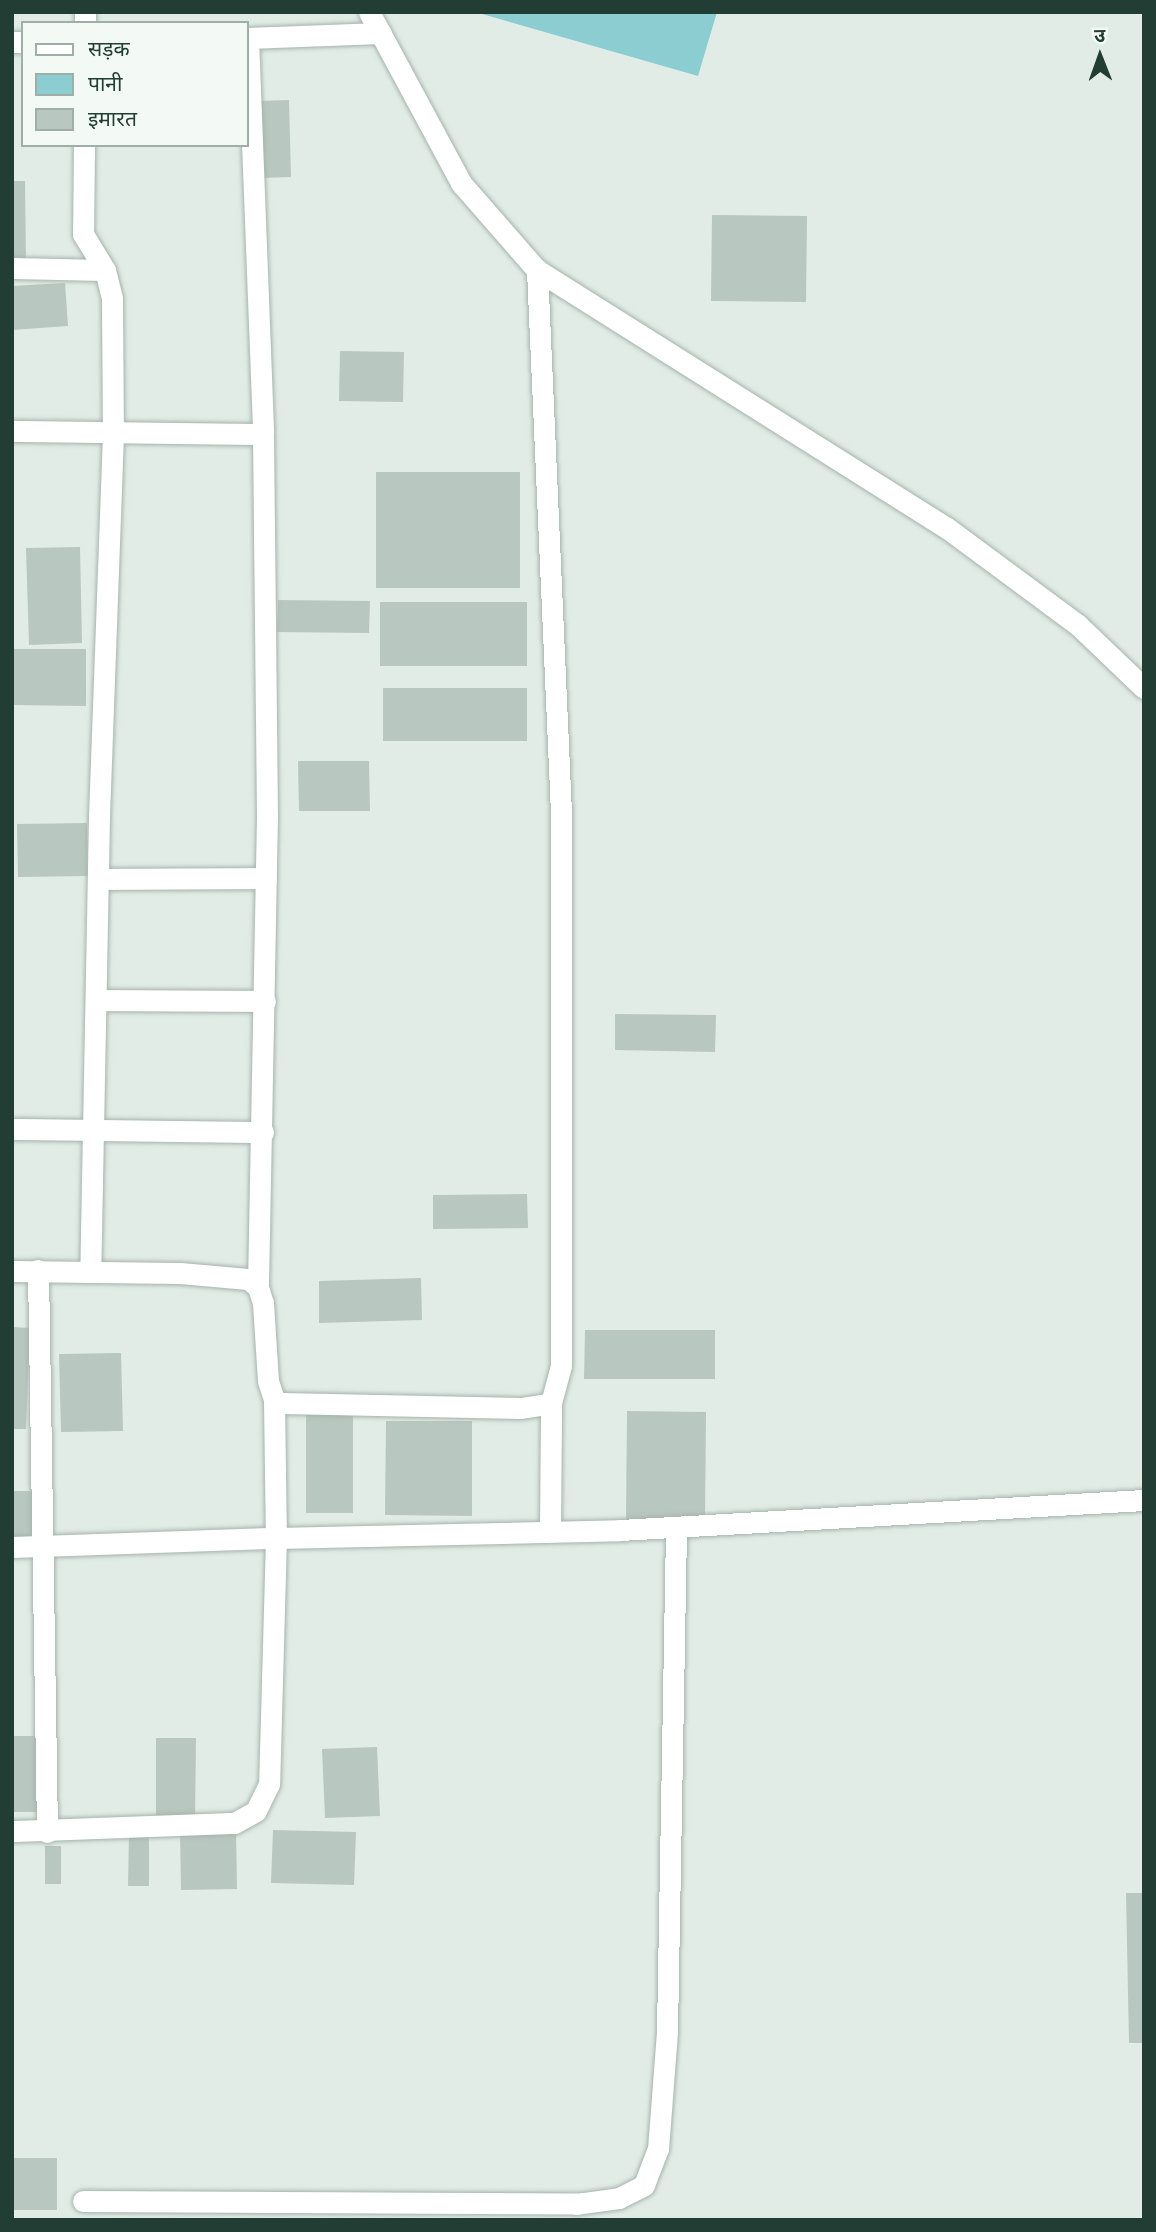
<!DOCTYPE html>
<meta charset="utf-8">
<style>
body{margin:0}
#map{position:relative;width:1156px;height:2232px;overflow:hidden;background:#e2ece7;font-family:"Archivo Narrow","Noto Sans Devanagari",sans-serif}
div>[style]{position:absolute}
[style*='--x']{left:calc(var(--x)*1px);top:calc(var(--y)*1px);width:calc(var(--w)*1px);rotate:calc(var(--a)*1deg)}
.water>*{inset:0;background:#8bcdd1}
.building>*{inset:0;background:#b8c7bf}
.roads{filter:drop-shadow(0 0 2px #a5b4ad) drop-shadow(0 0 2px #a5b4ad)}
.minor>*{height:21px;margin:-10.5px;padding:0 10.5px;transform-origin:10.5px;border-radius:10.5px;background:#fff}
span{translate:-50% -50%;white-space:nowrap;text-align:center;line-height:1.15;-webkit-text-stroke:5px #f3f9f5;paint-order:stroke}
.frame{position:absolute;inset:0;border:14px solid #223d33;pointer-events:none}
.legend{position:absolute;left:21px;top:21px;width:228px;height:126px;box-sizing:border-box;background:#f3f9f5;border:2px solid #9faea7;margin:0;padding:9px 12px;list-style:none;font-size:21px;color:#223d33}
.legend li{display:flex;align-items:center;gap:14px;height:35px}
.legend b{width:35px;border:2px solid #9faea7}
.north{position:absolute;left:1065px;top:21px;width:70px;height:70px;-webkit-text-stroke:5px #f3f9f5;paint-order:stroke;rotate:359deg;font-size:19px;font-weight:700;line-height:28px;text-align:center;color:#223d33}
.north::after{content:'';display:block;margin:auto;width:24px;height:32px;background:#223d33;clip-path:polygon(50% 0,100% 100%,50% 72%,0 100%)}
</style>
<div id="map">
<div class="water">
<div style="clip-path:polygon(475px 12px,717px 12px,698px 76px)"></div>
</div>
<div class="building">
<div style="clip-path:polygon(289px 100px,291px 177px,262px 178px,259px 101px)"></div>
<div style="clip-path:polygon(12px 181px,25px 181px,26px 264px,12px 264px)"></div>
<div style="clip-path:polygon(712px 215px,807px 216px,806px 302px,711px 301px)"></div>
<div style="clip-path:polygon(65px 283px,68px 326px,12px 330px,12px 286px)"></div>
<div style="clip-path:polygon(340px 351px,404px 352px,403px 402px,339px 401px)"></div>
<div style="clip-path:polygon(376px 472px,520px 472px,520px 588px,376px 588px)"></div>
<div style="clip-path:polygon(80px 547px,82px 643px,29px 645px,26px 548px)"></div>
<div style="clip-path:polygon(278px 600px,370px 601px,369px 633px,277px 632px)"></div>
<div style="clip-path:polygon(380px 602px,527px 602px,527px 666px,380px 666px)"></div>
<div style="clip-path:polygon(12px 649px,86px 649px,86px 706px,12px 705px)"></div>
<div style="clip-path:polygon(383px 688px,527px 688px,527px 741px,383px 741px)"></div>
<div style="clip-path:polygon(298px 761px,369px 761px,370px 811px,299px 811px)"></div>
<div style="clip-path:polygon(87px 823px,88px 876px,18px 877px,17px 824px)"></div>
<div style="clip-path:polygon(615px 1014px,716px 1015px,715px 1052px,615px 1050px)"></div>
<div style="clip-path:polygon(527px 1194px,528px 1228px,433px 1229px,433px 1195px)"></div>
<div style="clip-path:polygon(421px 1278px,422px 1320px,319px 1323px,319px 1281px)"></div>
<div style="clip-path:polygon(12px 1327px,30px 1328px,26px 1429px,12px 1429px)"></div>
<div style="clip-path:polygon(585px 1330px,715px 1330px,715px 1379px,584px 1379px)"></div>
<div style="clip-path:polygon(121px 1353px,123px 1431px,61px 1432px,59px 1354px)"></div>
<div style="clip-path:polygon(627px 1411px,706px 1412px,705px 1521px,626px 1520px)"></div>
<div style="clip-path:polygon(353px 1412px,353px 1513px,306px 1513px,306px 1413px)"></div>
<div style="clip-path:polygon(386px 1421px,472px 1421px,472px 1516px,385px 1515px)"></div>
<div style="clip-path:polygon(12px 1491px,34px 1491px,34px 1541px,12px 1541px)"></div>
<div style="clip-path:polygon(12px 1736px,43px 1736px,43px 1812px,12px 1812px)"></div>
<div style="clip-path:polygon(156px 1738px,196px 1738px,195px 1822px,156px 1822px)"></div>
<div style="clip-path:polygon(377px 1747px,380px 1816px,325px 1818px,322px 1749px)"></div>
<div style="clip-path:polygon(236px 1829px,237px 1889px,181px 1890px,180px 1830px)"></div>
<div style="clip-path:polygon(273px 1830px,356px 1832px,354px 1885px,271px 1883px)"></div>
<div style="clip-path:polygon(129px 1832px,149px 1832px,149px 1886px,128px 1886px)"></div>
<div style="clip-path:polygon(45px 1846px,61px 1846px,61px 1884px,45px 1884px)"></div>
<div style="clip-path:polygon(1126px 1893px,1144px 1893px,1144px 2043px,1129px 2043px)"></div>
<div style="clip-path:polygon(12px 2158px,57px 2158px,57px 2210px,12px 2210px)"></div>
</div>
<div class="roads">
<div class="minor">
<div style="--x:369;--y:12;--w:194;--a:61.7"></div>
<div style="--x:461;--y:183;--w:116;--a:48.9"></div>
<div style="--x:537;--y:270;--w:484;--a:32.2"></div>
<div style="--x:947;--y:528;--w:163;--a:36.5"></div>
<div style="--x:1078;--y:625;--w:91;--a:43.7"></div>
<div style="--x:85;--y:23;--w:11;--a:-90"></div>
<div style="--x:247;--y:38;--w:134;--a:-2.1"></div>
<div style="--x:248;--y:38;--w:396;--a:87.8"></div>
<div style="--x:263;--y:434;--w:382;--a:89.4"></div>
<div style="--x:267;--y:816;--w:471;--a:91.1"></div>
<div style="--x:12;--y:42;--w:11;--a:0"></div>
<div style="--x:84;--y:145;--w:89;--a:90.6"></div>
<div style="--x:83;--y:234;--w:42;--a:58.6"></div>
<div style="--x:105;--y:270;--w:29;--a:76"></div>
<div style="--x:112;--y:298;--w:136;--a:89.6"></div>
<div style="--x:113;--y:434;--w:383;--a:92.1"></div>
<div style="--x:99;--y:817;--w:455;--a:91.1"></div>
<div style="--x:12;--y:268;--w:93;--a:1.2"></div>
<div style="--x:12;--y:431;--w:251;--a:0.7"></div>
<div style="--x:98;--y:879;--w:168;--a:-0.3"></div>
<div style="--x:96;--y:1000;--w:169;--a:0.3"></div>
<div style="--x:12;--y:1129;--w:251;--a:0.7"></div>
<div style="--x:38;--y:1270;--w:562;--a:89.08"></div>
<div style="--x:12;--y:1271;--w:168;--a:0.7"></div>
<div style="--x:180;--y:1273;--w:68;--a:5"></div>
<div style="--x:248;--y:1279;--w:13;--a:39"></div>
<div style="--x:258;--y:1287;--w:17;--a:73"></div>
<div style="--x:263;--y:1303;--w:78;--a:86.3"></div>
<div style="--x:268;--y:1381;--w:20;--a:72"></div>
<div style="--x:274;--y:1400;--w:9;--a:21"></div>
<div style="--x:282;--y:1403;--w:239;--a:1.2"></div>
<div style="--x:521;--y:1408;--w:30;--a:-9"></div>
<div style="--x:551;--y:1403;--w:39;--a:-75"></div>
<div style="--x:561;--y:1365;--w:552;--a:-90"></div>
<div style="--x:561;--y:813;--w:544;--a:-92.53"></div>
<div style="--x:274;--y:1400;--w:138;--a:89.2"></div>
<div style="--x:276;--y:1538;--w:344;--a:-1.3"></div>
<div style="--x:620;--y:1530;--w:525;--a:-3.28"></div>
<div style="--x:550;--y:1529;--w:126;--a:-89.5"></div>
<div style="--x:12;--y:1547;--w:264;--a:-2"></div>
<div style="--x:276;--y:1538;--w:246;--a:91.6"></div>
<div style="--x:269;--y:1784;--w:30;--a:116"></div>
<div style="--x:256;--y:1811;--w:25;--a:151"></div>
<div style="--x:234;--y:1823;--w:222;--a:177.9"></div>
<div style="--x:83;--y:2201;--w:493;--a:0.3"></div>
<div style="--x:576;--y:2204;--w:43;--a:-7.9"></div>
<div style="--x:619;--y:2198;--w:28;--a:-27"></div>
<div style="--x:644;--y:2185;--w:39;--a:-69"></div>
<div style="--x:658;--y:2149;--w:118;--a:-85.6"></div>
<div style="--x:667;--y:2031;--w:503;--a:-88.97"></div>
</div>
</div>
<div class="frame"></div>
<ul class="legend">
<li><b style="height:9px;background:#fff"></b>सड़क</li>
<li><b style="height:19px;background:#8bcdd1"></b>पानी</li>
<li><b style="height:19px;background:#b8c7bf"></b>इमारत</li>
</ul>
<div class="north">उ</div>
</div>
